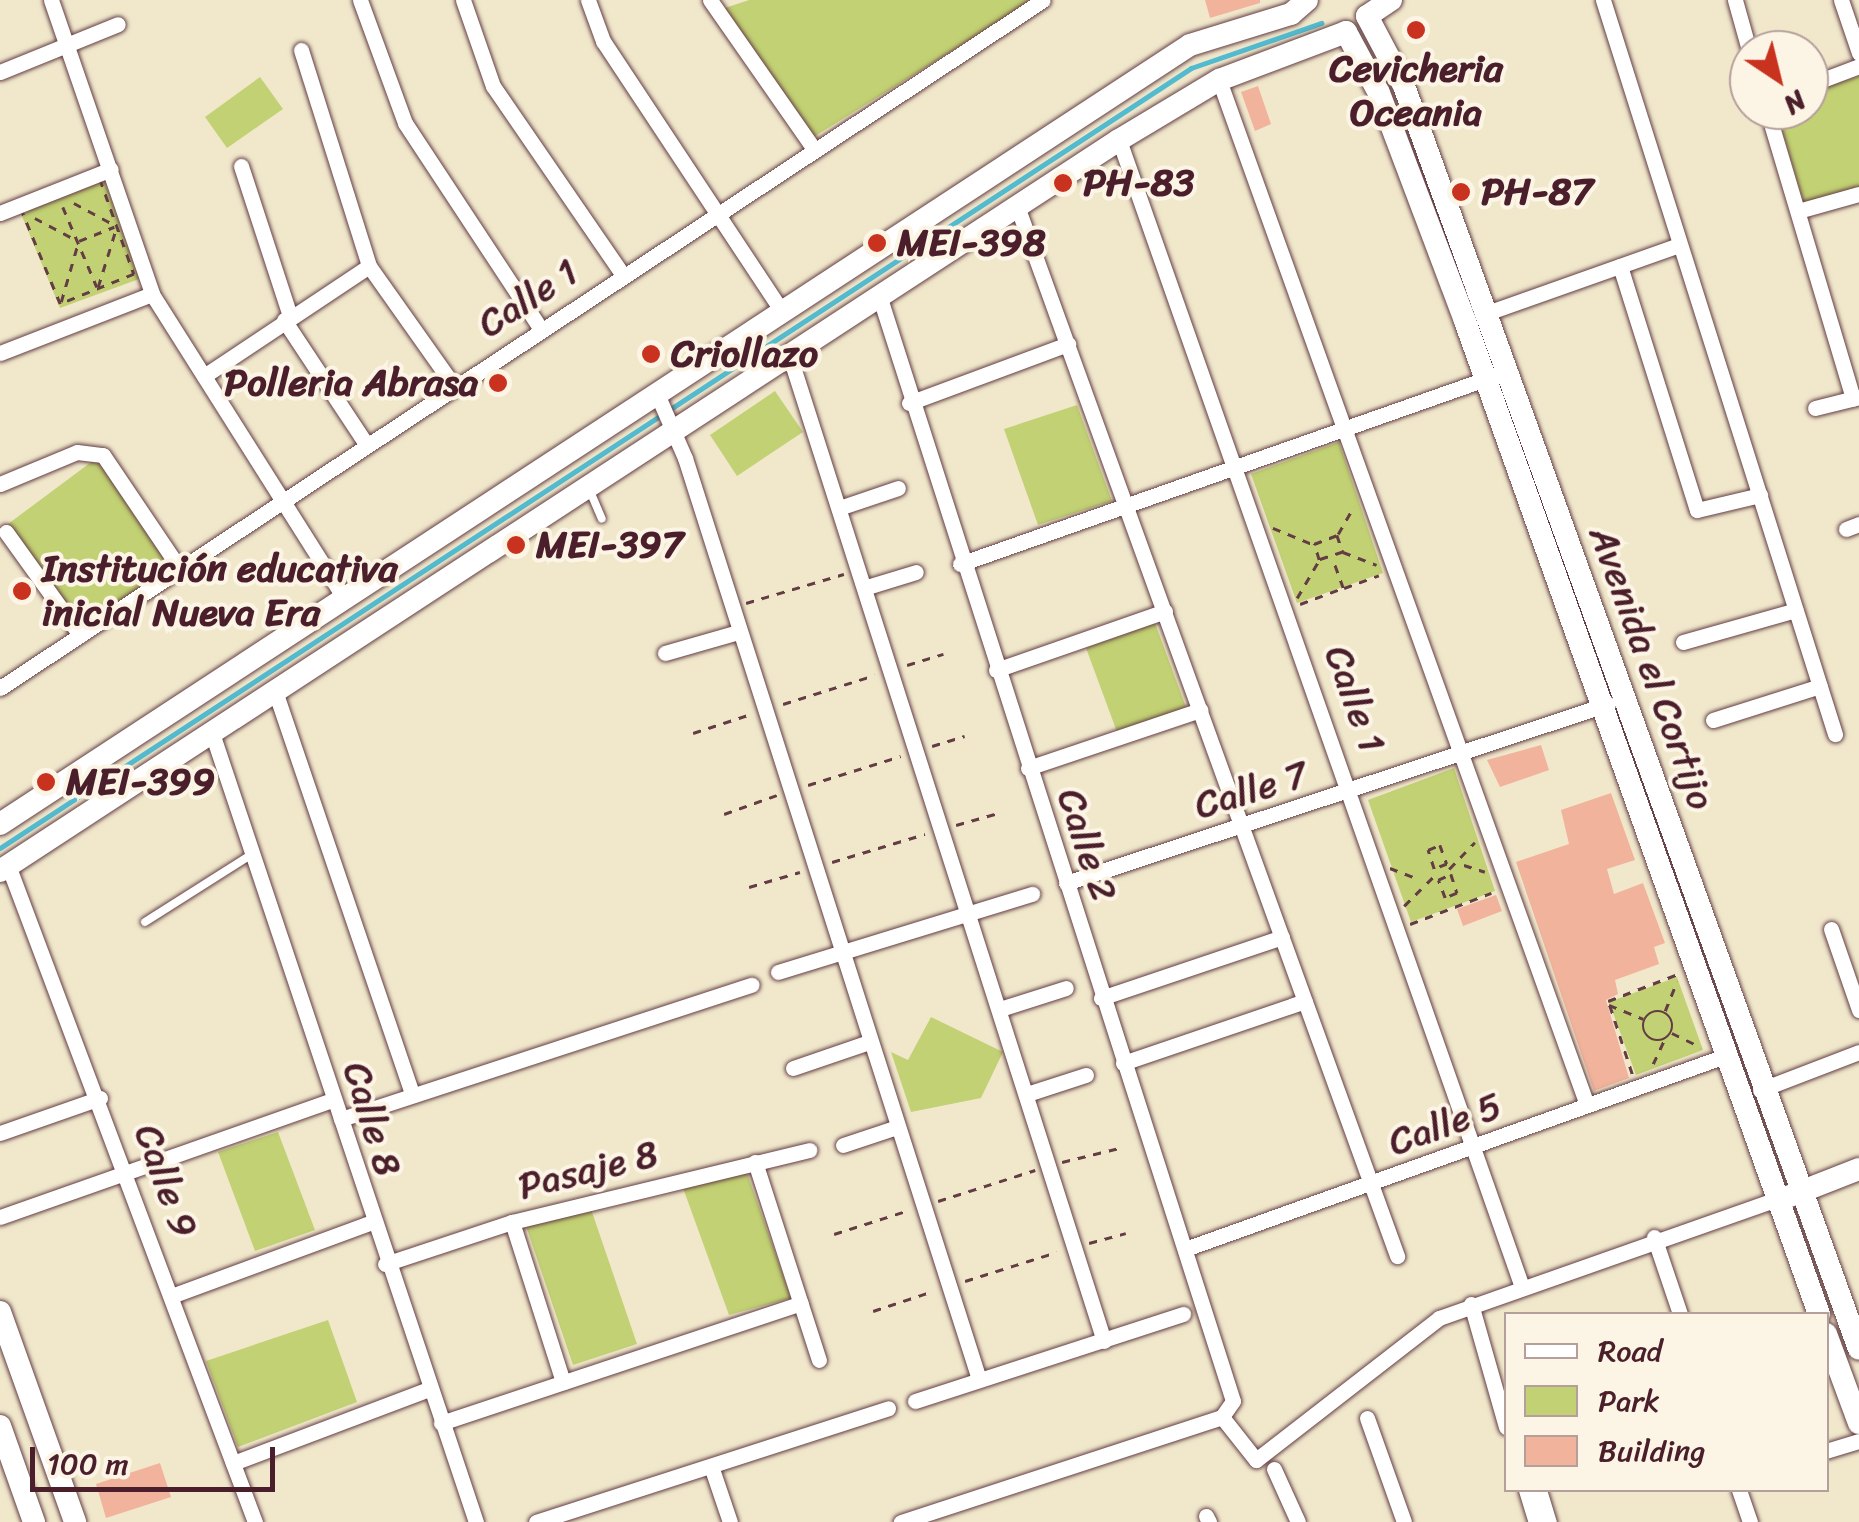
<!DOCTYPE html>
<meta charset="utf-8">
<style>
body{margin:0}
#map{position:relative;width:1859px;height:1522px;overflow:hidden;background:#f1e8cc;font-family:Sriracha,sans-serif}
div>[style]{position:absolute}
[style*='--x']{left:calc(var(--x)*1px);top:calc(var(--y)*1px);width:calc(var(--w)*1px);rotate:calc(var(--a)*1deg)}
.green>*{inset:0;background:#c2d173}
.stream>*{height:5px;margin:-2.5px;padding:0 2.5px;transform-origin:2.5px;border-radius:2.5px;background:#52bbcf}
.building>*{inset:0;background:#f1b39b}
.path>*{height:2.5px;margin-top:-1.25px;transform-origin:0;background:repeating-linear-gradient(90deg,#633d43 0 8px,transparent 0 16px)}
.path>.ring{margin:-1.25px;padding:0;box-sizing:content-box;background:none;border:2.5px solid #633d43;border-radius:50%}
.roads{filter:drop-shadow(0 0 2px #633d43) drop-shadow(0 0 2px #633d43)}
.lane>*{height:8px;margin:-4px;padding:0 4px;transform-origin:4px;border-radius:4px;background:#fff}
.street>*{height:15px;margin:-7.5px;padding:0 7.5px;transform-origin:7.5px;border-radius:7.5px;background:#fff}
.secondary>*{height:22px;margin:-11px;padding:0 11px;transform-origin:11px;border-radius:11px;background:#fff}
.dots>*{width:28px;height:28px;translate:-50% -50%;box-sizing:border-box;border:5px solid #fcf5e5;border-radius:50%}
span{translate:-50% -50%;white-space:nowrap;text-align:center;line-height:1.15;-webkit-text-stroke:8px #fcf5e5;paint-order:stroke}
.poi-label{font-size:38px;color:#4a1f2b;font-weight:700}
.left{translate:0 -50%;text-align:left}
.right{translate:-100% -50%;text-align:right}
.street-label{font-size:38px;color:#4a1f2b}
.legend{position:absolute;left:1504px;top:1312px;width:325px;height:180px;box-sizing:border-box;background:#fcf5e5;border:2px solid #b59f9b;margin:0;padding:12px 18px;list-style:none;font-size:30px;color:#4a1f2b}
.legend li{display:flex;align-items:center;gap:20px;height:50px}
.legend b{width:50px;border:2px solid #b59f9b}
.north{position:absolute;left:1729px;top:30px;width:100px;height:100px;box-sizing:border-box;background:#fcf5e5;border:2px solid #b59f9b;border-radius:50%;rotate:145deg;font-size:28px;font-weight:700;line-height:40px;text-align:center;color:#4a1f2b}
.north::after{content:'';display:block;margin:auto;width:35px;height:45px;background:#c8321e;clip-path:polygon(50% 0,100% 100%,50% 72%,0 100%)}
.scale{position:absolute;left:30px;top:1447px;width:245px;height:45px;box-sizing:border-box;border:5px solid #4a1f2b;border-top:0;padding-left:12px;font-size:30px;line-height:35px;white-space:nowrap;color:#4a1f2b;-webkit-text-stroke:8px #fcf5e5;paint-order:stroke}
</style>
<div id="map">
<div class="green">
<div style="clip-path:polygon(749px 0,1031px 0,1032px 1px,812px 138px,725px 8px)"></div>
<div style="clip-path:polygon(1859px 76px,1859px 187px,1804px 204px,1776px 110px,1809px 110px,1809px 93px)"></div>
<div style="clip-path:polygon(260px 77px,283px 109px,227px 148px,205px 117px)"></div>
<div style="clip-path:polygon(103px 177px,139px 279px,60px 308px,19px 209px)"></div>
<div style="clip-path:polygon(775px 391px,803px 432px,737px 476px,710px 435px)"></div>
<div style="clip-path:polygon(1077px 405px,1112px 501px,1038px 525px,1004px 429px)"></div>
<div style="clip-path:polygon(1339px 442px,1383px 573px,1297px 603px,1251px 474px)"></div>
<div style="clip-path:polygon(98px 457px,172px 565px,79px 629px,8px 524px)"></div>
<div style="clip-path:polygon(1155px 623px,1186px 707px,1117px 732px,1086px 648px)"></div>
<div style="clip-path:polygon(1454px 768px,1495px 891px,1411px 922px,1368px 800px)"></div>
<div style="clip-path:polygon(1677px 977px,1703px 1050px,1636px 1075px,1609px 1002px)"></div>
<div style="clip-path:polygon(931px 1017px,1003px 1052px,981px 1098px,911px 1112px,891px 1052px,908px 1060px)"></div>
<div style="clip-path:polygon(278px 1132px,315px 1230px,255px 1251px,218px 1152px)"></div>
<div style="clip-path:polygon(747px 1173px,791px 1298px,729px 1315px,683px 1188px)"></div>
<div style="clip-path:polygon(591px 1209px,637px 1344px,573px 1365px,526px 1226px)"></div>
<div style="clip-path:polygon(328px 1320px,357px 1402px,238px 1447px,206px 1361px)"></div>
</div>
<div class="stream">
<div style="--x:0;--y:848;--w:1424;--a:-33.22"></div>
<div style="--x:1191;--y:68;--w:138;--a:-19.1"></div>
</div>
<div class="building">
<div style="clip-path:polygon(1205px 0,1260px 0,1260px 3px,1210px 18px)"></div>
<div style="clip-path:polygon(1258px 86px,1271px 124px,1255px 131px,1241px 92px)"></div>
<div style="clip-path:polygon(1541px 745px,1549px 770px,1500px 787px,1487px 760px)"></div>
<div style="clip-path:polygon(1611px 793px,1635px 860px,1607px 869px,1614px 894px,1643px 883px,1665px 943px,1654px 947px,1659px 964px,1615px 980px,1618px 994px,1606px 1000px,1629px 1078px,1594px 1091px,1516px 862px,1569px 844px,1561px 810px)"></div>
<div style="clip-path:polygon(1496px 895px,1502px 911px,1463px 926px,1457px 909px)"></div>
<div style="clip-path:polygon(160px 1463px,171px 1497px,106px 1518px,96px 1484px)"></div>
</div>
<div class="path">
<div style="--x:100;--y:179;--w:101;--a:70.3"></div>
<div style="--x:134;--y:274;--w:80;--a:157.9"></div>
<div style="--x:60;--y:304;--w:102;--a:-112.5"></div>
<div style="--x:21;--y:210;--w:85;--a:-21.4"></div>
<div style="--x:74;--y:203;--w:42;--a:28.4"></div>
<div style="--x:63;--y:207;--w:87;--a:67"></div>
<div style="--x:35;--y:218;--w:47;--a:28.2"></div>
<div style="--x:79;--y:241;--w:38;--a:-22"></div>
<div style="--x:98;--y:287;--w:58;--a:-72.8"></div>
<div style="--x:61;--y:302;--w:61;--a:-73.9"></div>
<div style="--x:1273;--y:528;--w:42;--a:22.3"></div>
<div style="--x:1338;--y:534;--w:32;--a:-60"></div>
<div style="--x:1343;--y:552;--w:25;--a:162"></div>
<div style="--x:1319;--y:560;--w:17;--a:-107"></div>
<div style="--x:1314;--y:544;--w:25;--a:-21"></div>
<div style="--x:1337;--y:535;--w:18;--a:71"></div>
<div style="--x:1343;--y:552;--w:36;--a:21"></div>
<div style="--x:1344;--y:588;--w:37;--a:-20"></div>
<div style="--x:1297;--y:598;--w:42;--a:-59.7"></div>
<div style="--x:746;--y:603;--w:102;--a:-16.5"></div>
<div style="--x:1300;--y:604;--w:46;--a:-20.4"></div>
<div style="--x:1343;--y:588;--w:27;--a:-110"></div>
<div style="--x:907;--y:665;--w:38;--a:-17"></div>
<div style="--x:783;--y:704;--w:96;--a:-17.5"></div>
<div style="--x:693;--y:733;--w:61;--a:-18.1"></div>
<div style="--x:932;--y:746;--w:34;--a:-17"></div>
<div style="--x:808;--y:785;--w:97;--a:-17.3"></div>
<div style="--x:724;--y:814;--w:56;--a:-19.7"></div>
<div style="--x:956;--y:825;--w:44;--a:-15.9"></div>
<div style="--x:1440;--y:845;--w:20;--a:70"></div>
<div style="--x:1447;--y:864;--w:14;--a:159"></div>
<div style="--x:1434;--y:869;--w:20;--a:-108"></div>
<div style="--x:1428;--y:850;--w:13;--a:-23"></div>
<div style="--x:832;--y:862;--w:97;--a:-16.8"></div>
<div style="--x:1464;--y:865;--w:22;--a:18"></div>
<div style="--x:1390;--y:868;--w:31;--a:21"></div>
<div style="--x:1449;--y:869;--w:37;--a:-46"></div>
<div style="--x:1451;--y:874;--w:20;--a:72"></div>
<div style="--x:1457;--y:893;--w:13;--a:157"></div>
<div style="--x:1445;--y:898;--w:19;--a:-111"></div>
<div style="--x:1438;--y:880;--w:14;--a:-25"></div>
<div style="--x:749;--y:887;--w:53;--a:-16.4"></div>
<div style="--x:1404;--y:906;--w:45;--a:-45"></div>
<div style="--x:1410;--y:924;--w:87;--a:-20.9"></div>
<div style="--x:1609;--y:1005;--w:37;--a:22"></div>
<div style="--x:1665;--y:1011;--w:32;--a:-68"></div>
<div class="ring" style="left:1643px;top:1011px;width:27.5px;height:27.5px"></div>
<div style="--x:1672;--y:1033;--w:32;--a:26"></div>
<div style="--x:1653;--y:1064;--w:26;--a:-65"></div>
<div style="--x:1632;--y:1074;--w:77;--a:-108.2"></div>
<div style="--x:1608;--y:1001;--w:75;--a:-21.1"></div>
<div style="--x:1062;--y:1162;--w:59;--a:-13.8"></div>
<div style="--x:938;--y:1201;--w:102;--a:-17.7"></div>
<div style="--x:834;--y:1234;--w:76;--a:-17.7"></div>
<div style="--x:1089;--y:1243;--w:38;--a:-15"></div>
<div style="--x:965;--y:1281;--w:96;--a:-17.5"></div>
<div style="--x:873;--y:1311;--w:63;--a:-18.4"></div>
</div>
<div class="roads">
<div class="lane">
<div style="--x:590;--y:491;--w:30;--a:67"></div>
<div style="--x:145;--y:922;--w:127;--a:-32.4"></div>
</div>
<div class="street">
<div style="--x:51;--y:0;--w:311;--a:71"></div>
<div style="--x:152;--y:294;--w:360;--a:57.7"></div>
<div style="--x:360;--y:0;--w:131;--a:69.9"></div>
<div style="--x:405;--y:123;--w:245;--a:56.6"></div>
<div style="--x:463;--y:0;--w:91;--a:70.8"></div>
<div style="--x:493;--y:86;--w:229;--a:55.5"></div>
<div style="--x:588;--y:0;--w:44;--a:69.9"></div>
<div style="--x:603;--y:41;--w:324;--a:56.5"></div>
<div style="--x:710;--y:0;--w:182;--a:55.1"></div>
<div style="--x:1603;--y:0;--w:770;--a:72.46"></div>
<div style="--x:1735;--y:0;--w:52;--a:74.4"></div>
<div style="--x:1841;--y:0;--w:56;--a:71.2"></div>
<div style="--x:301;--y:50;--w:226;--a:72.5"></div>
<div style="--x:369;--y:266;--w:147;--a:54.7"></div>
<div style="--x:0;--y:72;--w:127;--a:-22.1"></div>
<div style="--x:1219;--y:80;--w:1089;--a:70.25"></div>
<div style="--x:1809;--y:85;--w:53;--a:-20.8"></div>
<div style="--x:1767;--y:110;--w:301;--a:73.4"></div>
<div style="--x:1119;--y:140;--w:1213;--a:70.64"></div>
<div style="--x:241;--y:166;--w:158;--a:71.9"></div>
<div style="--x:1017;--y:206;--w:1117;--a:70.1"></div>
<div style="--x:1798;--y:211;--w:63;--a:-15.6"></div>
<div style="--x:0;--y:213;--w:119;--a:-21.6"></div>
<div style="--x:1620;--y:266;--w:256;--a:72.5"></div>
<div style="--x:1697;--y:510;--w:65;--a:-13.4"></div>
<div style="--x:879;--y:295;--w:1161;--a:72.25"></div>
<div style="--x:1233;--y:1401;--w:19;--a:125"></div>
<div style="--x:1222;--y:1417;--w:338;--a:161.9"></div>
<div style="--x:1487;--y:313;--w:204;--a:-19.5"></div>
<div style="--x:284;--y:320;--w:149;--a:56.5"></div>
<div style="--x:0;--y:353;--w:163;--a:-21.2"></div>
<div style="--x:789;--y:354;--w:1036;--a:72.3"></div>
<div style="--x:204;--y:376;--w:198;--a:-33.7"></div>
<div style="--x:657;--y:394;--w:70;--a:66.4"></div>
<div style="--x:685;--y:458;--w:967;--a:72.3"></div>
<div style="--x:909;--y:403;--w:170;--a:-20.4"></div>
<div style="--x:1815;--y:408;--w:45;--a:-14"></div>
<div style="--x:0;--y:484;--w:83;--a:-22.6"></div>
<div style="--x:77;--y:452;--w:26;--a:7"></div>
<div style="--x:103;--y:455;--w:138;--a:56"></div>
<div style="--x:842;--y:507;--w:59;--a:-18.7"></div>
<div style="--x:1846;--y:529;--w:14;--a:-21"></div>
<div style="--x:6;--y:532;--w:127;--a:54.3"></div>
<div style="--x:960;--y:564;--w:566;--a:-19.4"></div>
<div style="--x:867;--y:587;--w:51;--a:-17"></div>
<div style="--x:1683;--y:642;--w:117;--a:-15.8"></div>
<div style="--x:665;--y:653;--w:76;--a:-16"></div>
<div style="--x:996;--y:670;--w:179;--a:-19.2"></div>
<div style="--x:0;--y:688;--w:1249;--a:-33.41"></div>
<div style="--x:275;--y:691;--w:425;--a:71.2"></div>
<div style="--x:1713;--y:720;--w:112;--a:-17.6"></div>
<div style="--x:212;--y:733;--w:832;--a:71.5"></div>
<div style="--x:1028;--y:768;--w:182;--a:-18.6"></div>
<div style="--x:8;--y:865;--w:702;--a:69.4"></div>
<div style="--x:1066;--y:883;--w:571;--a:-18.28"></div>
<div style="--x:1831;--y:929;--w:86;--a:70.9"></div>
<div style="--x:778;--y:972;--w:266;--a:-17.1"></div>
<div style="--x:1101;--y:998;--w:191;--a:-18.6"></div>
<div style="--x:1000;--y:1009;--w:69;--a:-17.7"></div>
<div style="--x:1123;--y:1063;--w:192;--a:-18.8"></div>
<div style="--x:793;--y:1068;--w:80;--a:-18.9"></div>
<div style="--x:1760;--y:1090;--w:106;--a:-21"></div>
<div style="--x:1027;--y:1094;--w:62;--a:-17.9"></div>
<div style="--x:341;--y:1119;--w:432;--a:-18.1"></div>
<div style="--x:0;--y:1133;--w:106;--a:-19.3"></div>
<div style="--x:843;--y:1145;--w:57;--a:-18.4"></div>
<div style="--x:755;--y:1162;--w:208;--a:72.1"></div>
<div style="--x:0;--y:1217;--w:353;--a:-19.4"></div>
<div style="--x:512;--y:1222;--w:168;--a:72.3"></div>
<div style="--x:1654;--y:1237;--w:81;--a:71.3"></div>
<div style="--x:1185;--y:1249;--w:573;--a:-19.67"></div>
<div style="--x:385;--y:1264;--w:134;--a:-18.3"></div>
<div style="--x:512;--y:1222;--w:306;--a:-13.6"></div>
<div style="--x:174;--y:1295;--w:209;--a:-20.2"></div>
<div style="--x:1471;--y:1304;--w:128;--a:74.1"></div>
<div style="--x:915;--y:1401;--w:282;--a:-18"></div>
<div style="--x:1222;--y:1417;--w:55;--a:51.7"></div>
<div style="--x:1256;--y:1460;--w:232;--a:-37.8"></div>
<div style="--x:1439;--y:1318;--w:358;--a:-19.4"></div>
<div style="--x:1367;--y:1418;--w:110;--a:70.4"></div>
<div style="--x:441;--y:1423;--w:379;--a:-18.4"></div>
<div style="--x:1826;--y:1451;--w:34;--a:-17"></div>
<div style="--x:233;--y:1463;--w:210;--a:-20.7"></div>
<div style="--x:711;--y:1466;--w:59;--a:71.3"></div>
<div style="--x:1274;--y:1469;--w:58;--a:65.6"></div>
<div style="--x:1526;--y:1490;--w:34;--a:73"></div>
<div style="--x:1539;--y:1490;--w:34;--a:73"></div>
<div style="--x:1739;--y:1490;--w:34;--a:71"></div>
<div style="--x:1206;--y:1516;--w:7;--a:63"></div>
<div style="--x:536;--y:1522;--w:370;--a:-17.9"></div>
</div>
<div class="secondary">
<div style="--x:1391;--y:0;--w:29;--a:146"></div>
<div style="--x:1367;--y:16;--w:79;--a:62.1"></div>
<div style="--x:1404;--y:86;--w:1342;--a:70.19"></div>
<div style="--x:0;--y:824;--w:1422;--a:-33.21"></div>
<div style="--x:1190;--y:45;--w:106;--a:-17.1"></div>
<div style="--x:1291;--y:14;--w:21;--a:-41"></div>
<div style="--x:0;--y:871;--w:1337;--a:-33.16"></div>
<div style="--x:1119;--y:140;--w:117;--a:-31"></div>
<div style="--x:1219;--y:80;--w:136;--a:-20.7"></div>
<div style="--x:1346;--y:32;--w:69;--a:61.6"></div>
<div style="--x:1379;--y:93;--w:244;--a:69.3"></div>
<div style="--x:1465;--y:321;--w:1054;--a:70.38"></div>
<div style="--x:1790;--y:1196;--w:74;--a:-21.4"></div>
<div style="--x:0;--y:1312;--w:223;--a:70.3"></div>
<div style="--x:1826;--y:1334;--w:95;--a:69.7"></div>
<div style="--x:0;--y:1426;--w:102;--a:70.5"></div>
</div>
</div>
<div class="dots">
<div style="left:1416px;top:30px;background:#c8321e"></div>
<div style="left:1063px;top:183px;background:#c8321e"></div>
<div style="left:1461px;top:192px;background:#c8321e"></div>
<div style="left:877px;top:243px;background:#c8321e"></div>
<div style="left:651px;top:354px;background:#c8321e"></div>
<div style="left:498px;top:383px;background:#c8321e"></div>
<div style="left:516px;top:545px;background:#c8321e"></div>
<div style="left:22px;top:591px;background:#c8321e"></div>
<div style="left:46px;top:782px;background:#c8321e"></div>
</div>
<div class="poi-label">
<span style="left:1416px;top:91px">Cevicheria<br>Oceania</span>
<span class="left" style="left:1083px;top:183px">PH-83</span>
<span class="left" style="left:1481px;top:192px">PH-87</span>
<span class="left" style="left:897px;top:243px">MEI-398</span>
<span class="left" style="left:671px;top:354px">Criollazo</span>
<span class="right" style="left:478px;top:383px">Polleria Abrasa</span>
<span class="left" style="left:536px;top:545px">MEI-397</span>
<span class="left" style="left:42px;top:591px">Institución educativa<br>inicial Nueva Era</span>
<span class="left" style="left:66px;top:782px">MEI-399</span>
</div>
<div class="street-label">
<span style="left:528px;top:298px;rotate:-33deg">Calle 1</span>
<span style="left:1652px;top:668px;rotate:70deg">Avenida el Cortijo</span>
<span style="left:1355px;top:699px;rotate:70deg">Calle 1</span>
<span style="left:1251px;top:790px;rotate:-17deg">Calle 7</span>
<span style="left:1087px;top:845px;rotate:72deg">Calle 2</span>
<span style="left:372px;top:1119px;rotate:73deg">Calle 8</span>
<span style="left:1445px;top:1124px;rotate:-20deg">Calle 5</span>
<span style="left:588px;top:1170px;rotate:-14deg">Pasaje 8</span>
<span style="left:166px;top:1181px;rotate:70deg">Calle 9</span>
</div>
<ul class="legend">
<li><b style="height:12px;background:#fff"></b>Road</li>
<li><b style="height:28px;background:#c2d173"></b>Park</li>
<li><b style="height:28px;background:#f1b39b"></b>Building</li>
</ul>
<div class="north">N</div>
<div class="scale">100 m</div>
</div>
